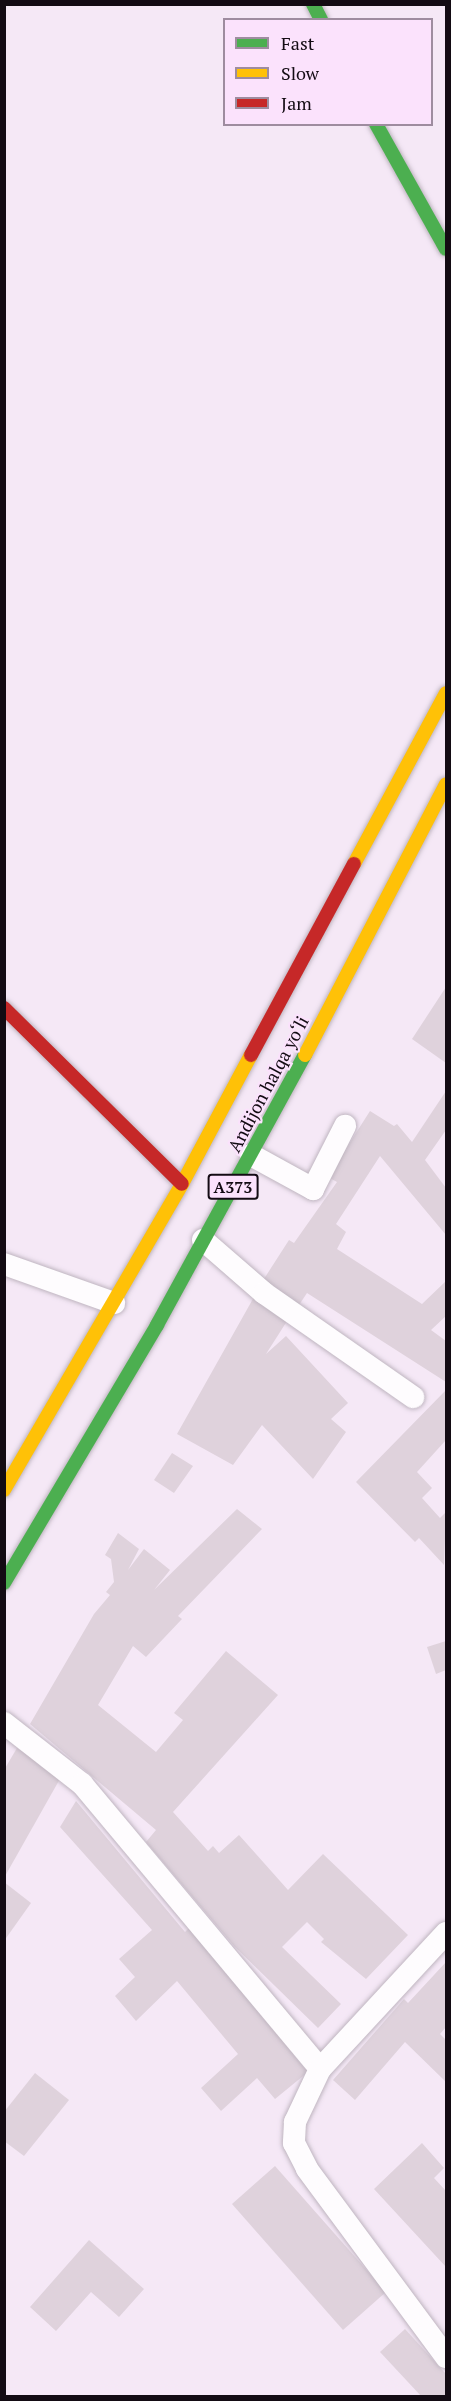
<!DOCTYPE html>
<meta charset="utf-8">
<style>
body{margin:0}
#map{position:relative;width:451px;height:2401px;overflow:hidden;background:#f5e8f6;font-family:"PT Serif",serif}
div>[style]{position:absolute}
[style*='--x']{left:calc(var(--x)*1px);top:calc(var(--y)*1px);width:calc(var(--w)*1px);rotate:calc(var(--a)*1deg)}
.building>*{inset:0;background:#dfd2dc}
.roads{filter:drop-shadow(0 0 2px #bfb5c0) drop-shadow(0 0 2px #bfb5c0)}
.lane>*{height:22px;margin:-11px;padding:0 11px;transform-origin:11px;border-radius:11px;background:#fefcfe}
.fast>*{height:14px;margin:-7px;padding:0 7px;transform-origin:7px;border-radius:7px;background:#4caf50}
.slow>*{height:14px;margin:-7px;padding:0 7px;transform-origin:7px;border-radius:7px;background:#ffc107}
.jam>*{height:14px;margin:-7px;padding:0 7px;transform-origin:7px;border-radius:7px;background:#c62828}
span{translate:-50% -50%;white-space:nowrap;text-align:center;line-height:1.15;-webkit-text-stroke:4.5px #fbe2fc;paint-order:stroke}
.shield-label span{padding:2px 4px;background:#fbe2fc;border:2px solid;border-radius:4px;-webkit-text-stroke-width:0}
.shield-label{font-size:16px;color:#130b13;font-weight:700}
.street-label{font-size:18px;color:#130b13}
.frame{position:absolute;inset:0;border:6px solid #130b13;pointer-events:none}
.legend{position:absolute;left:223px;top:18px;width:210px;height:108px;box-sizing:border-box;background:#fbe2fc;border:2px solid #9e8c9f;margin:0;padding:8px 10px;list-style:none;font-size:18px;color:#130b13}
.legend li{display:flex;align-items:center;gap:12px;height:30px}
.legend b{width:30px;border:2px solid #9e8c9f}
</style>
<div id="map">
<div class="building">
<div style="clip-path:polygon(446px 987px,446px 1063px,412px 1039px)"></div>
<div style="clip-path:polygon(446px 1091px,446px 1130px,425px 1160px,446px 1188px,446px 1235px,380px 1156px,336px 1224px,346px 1232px,337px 1249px,422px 1304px,446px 1281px,446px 1316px,431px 1330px,446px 1341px,446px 1382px,307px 1293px,299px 1305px,262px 1282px,289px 1240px,294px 1243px,337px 1182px,328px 1177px,370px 1111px,394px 1126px,397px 1124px,412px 1142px)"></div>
<div style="clip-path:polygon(254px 1297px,289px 1318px,266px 1354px,286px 1336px,348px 1403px,331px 1419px,346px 1432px,313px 1479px,262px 1425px,233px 1465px,177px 1434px)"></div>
<div style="clip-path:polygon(446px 1390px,446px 1440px,417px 1472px,432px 1488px,422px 1498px,440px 1518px,446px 1512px,444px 1565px,419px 1538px,415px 1542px,356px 1482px)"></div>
<div style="clip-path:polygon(172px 1453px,193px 1466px,174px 1493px,154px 1480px)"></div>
<div style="clip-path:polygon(237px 1509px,262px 1529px,178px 1616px,182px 1619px,146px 1657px,133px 1646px,98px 1705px,156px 1752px,183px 1720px,174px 1713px,226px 1651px,278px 1695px,173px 1812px,208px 1851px,213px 1846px,219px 1853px,239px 1835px,288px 1890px,323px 1854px,408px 1935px,366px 1979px,321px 1942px,324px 1939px,307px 1922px,282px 1947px,341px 2004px,318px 2028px,234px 1946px,146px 1842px,156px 1830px,30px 1724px,94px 1614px,110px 1595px,106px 1592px,114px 1582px,111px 1559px,105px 1555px,118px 1533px,139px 1549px,128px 1570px,144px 1549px,170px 1570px,154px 1590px)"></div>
<div style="clip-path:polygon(446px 1641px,446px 1670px,436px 1674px,427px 1647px)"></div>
<div style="clip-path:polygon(17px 1748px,61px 1777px,4px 1878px,4px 1770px)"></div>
<div style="clip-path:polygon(76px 1801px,185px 1932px,189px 1928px,308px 2072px,275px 2099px,257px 2078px,221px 2111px,201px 2088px,238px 2054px,177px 1981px,136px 2021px,115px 1996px,135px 1977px,119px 1959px,152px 1930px,60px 1827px)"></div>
<div style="clip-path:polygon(4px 1882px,31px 1903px,4px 1941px)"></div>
<div style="clip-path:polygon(446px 1962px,446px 2027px,440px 2034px,446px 2040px,446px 2082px,405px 2042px,355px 2100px,333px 2080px,404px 1999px,408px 2003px)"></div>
<div style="clip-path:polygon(35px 2073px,69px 2100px,24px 2156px,4px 2141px,4px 2112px)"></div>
<div style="clip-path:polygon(422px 2143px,444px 2168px,434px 2178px,446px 2191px,446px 2267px,374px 2189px)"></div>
<div style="clip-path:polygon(275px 2166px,386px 2292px,343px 2330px,232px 2204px)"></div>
<div style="clip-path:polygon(89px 2240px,144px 2289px,119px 2317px,91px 2292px,56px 2331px,30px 2307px)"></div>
<div style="clip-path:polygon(405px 2329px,446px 2374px,446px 2396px,421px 2396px,380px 2352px)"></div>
</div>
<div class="roads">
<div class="lane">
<div style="--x:251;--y:1155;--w:71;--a:28.7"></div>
<div style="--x:313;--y:1189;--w:71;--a:-63.1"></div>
<div style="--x:203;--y:1240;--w:81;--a:41"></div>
<div style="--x:264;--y:1293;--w:182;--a:34.9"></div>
<div style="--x:4;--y:1264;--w:117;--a:19.5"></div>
<div style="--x:4;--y:1723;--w:99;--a:38"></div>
<div style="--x:82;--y:1784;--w:371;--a:50.1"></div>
<div style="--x:446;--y:1933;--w:185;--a:132.8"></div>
<div style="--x:320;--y:2069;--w:59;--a:115.3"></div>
<div style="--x:295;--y:2122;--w:21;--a:93"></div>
<div style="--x:294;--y:2143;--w:29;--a:63"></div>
<div style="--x:307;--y:2169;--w:234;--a:53.5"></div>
</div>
<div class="fast">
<div style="--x:313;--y:4;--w:18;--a:63"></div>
<div style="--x:376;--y:124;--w:143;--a:60.8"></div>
<div style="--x:4;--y:1583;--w:300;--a:-59.3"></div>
<div style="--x:157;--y:1325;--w:308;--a:-61.3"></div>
</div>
<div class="slow">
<div style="--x:354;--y:864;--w:194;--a:-61.7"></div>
<div style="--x:305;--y:1055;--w:305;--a:-62.5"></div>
<div style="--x:4;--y:1490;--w:354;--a:-59.8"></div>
<div style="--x:182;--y:1184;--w:146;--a:-61.9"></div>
</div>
<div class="jam">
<div style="--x:4;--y:1008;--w:250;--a:44.7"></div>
<div style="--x:251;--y:1055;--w:217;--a:-61.7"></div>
</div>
</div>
<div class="shield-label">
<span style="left:233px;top:1187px">A373</span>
</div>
<div class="street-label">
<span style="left:268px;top:1084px;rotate:-62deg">Andijon halqa yo‘li</span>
</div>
<div class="frame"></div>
<ul class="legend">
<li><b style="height:8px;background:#4caf50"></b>Fast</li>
<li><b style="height:8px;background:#ffc107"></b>Slow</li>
<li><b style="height:8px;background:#c62828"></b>Jam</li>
</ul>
</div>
